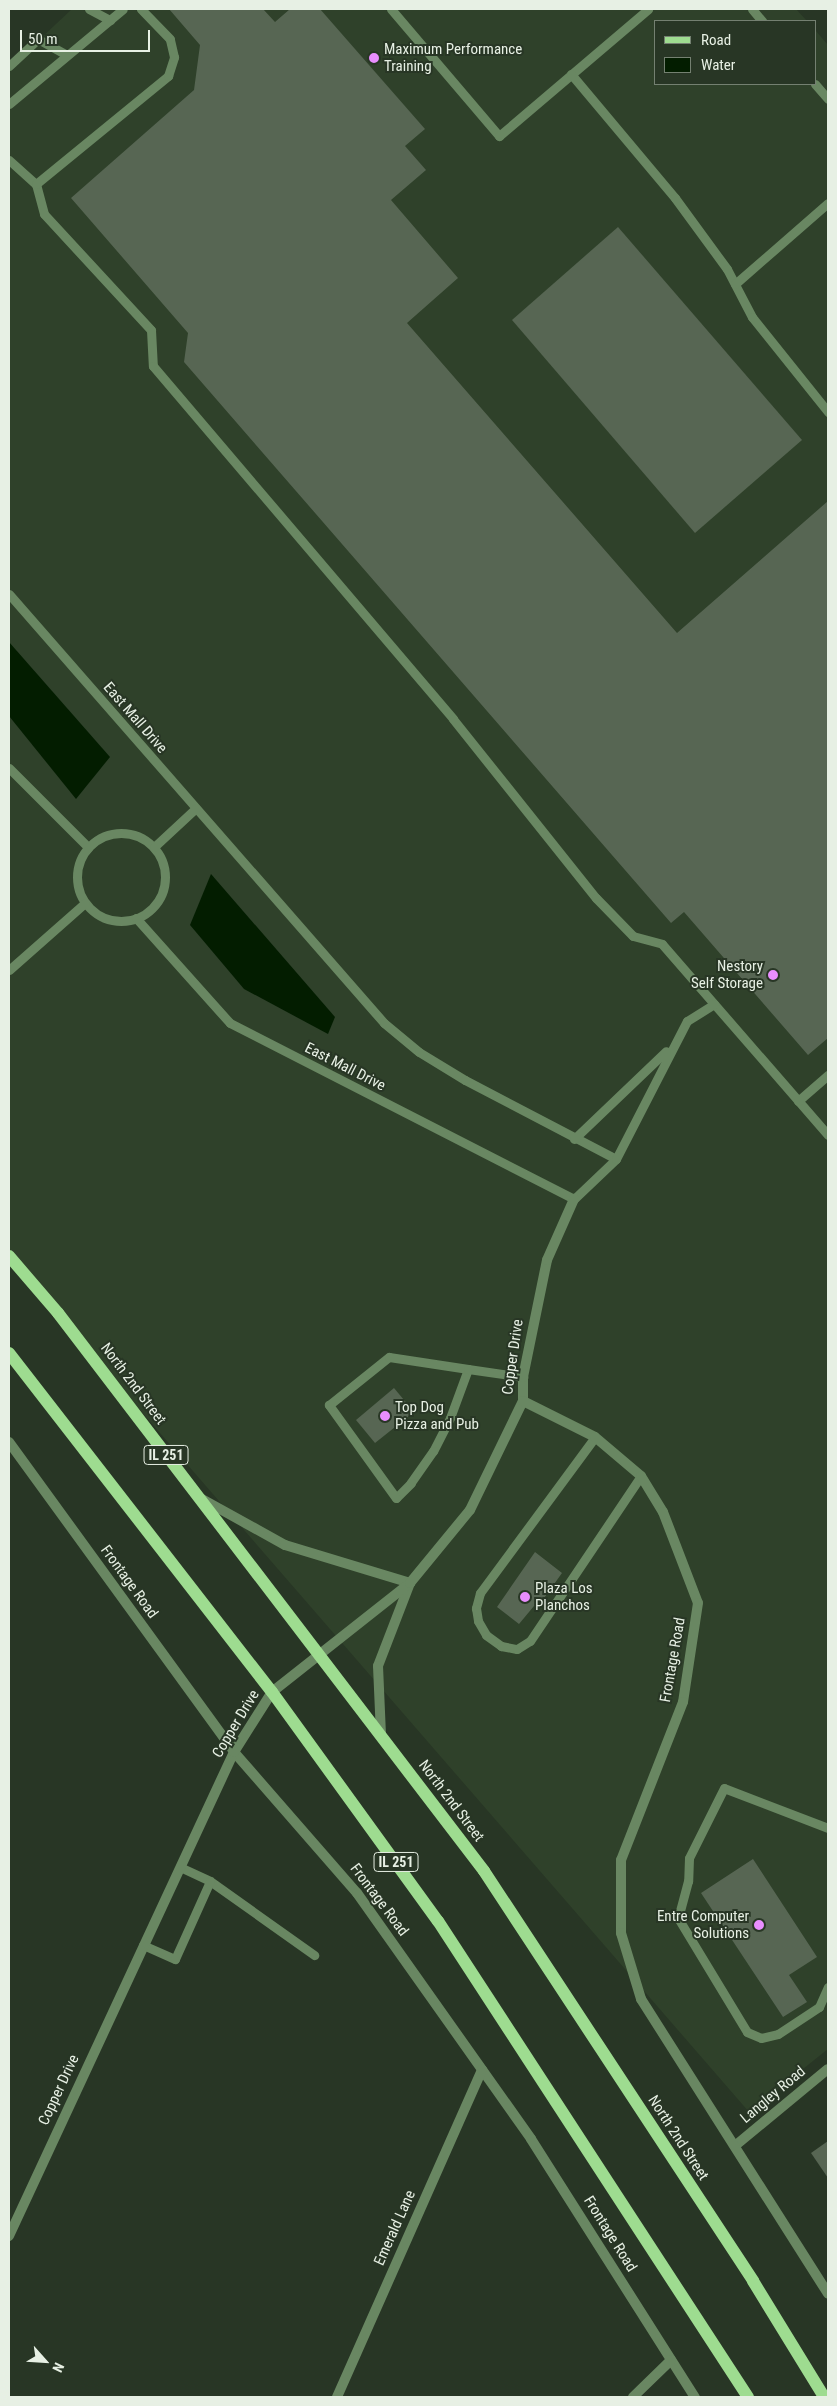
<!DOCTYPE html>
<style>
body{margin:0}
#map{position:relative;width:837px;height:2406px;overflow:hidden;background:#283625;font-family:"Roboto Condensed",sans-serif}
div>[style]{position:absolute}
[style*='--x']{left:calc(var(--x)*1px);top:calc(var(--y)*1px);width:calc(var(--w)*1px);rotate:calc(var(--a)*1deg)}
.built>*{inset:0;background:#2f412a}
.water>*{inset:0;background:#031d00}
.building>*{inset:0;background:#576653}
.service>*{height:9px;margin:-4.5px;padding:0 4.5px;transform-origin:4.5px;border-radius:4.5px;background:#698762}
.service>.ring{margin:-4.5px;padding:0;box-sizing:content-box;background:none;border:9px solid #698762;border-radius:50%}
.minor>*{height:10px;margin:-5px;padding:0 5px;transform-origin:5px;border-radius:5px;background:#698762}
.tertiary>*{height:10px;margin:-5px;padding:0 5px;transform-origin:5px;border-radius:5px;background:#698762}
.primary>*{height:12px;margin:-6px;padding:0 6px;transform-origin:6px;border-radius:6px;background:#9edc90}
.dots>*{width:14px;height:14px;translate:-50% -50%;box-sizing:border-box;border:2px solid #283625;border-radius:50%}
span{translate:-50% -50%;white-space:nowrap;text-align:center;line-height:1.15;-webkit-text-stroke:4px #283625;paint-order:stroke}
.shield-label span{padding:1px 4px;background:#283625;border:1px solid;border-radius:4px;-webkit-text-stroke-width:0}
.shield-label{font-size:14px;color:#e7f0e4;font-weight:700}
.poi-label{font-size:15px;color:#e7f0e4}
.left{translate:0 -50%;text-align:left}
.right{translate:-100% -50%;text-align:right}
.street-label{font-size:15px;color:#e7f0e4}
.frame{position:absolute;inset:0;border:10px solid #e7f0e4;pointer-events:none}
.legend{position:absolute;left:654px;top:20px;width:162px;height:65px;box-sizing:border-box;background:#283625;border:1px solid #748071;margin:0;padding:6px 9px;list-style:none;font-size:15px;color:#e7f0e4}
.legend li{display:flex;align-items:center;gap:10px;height:25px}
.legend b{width:25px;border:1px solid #748071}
.north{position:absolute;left:20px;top:2336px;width:50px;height:50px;-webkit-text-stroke:4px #283625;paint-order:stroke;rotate:116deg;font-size:14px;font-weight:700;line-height:20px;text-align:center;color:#e7f0e4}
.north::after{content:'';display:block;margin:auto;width:18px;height:22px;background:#e7f0e4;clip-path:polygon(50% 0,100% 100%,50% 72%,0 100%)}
.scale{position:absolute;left:20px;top:30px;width:130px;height:22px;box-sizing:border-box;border:2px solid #e7f0e4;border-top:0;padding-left:6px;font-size:15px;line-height:18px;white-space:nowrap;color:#e7f0e4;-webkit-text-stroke:4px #283625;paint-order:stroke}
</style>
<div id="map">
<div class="built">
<div style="clip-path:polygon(72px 9px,796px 9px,807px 21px,656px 21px,656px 84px,816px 84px,816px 31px,828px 45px,828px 2049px,749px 2112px,9px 1259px,9px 68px)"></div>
</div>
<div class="water">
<div style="clip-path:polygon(9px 642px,110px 757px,76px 799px,9px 716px)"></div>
<div style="clip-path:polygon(211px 874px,335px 1017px,328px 1034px,244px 989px,190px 925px)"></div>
</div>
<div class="building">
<div style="clip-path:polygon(169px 9px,263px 9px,275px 22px,290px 9px,320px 9px,425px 129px,405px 146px,426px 170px,391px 200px,458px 278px,407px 323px,677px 633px,828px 501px,828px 1038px,808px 1055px,684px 912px,671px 923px,184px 362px,188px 333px,71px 198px,194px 90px,200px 45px)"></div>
<div style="clip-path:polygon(618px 227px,802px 440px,695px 533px,512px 320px)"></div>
<div style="clip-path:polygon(394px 1388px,414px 1412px,375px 1443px,356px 1420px)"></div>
<div style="clip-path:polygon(535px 1552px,562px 1573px,537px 1608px,534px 1606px,519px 1624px,497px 1607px)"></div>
<div style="clip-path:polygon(753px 1859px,817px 1957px,789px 1975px,807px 2002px,783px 2017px,701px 1893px)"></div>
<div style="clip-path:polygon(828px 2141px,828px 2178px,811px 2153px)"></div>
</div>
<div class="service">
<div style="--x:89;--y:9;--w:24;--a:28"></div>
<div style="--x:391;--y:9;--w:167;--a:49.6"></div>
<div style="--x:499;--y:136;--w:196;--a:-40.4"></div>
<div style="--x:752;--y:9;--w:16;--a:50"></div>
<div style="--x:9;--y:66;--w:40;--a:-43"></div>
<div style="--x:38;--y:39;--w:33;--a:29"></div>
<div style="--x:571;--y:74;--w:162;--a:50"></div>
<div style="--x:675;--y:198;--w:88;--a:53.8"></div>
<div style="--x:727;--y:269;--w:54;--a:62.5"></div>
<div style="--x:752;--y:317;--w:122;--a:51.3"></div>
<div style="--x:815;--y:84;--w:20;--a:49"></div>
<div style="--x:9;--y:104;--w:148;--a:-39.8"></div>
<div style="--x:9;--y:160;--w:36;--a:42"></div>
<div style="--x:36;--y:184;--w:31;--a:75"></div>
<div style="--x:44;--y:214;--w:158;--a:47.3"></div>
<div style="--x:151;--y:330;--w:36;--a:87"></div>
<div style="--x:153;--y:366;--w:463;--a:49.6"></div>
<div style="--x:453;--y:719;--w:229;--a:51.4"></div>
<div style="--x:596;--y:898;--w:53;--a:45.8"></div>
<div style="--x:633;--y:936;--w:30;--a:15"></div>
<div style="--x:662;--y:944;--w:253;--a:49"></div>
<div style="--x:36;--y:184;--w:171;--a:-39.3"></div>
<div style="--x:168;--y:76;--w:20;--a:-72"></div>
<div style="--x:174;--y:57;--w:18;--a:-103"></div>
<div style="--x:170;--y:39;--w:42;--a:-134"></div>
<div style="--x:735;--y:284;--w:123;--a:-41.1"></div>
<div style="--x:9;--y:594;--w:570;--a:48.84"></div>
<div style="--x:384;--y:1023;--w:45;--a:39.6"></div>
<div style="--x:419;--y:1052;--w:54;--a:31.3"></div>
<div style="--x:465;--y:1080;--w:170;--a:27.6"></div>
<div style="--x:9;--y:768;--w:112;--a:45"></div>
<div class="ring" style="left:77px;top:833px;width:79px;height:79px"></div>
<div style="--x:154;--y:847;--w:57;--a:-42.9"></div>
<div style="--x:136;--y:918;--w:141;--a:48.2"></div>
<div style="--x:230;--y:1023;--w:386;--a:27.1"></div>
<div style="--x:574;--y:1199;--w:58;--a:-43.6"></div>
<div style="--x:616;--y:1159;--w:155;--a:-62.8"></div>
<div style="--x:687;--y:1021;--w:32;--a:-32"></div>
<div style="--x:9;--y:970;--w:101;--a:-41.4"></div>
<div style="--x:798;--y:1101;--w:40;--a:-41"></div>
<div style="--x:574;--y:1139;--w:127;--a:-43.7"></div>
<div style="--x:468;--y:1369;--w:52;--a:110.2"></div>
<div style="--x:450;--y:1418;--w:37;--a:117"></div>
<div style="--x:433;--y:1451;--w:39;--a:125"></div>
<div style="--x:411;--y:1483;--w:21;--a:135"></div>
<div style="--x:396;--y:1498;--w:115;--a:-125.8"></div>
<div style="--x:329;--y:1405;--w:77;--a:-38.7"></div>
<div style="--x:389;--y:1357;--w:80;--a:8.6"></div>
<div style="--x:468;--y:1369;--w:56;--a:8.3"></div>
<div style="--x:595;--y:1437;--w:194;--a:126.4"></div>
<div style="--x:480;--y:1593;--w:16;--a:105"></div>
<div style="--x:476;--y:1608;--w:13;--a:81"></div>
<div style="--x:478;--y:1621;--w:16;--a:60"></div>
<div style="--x:486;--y:1635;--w:19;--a:36"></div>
<div style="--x:501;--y:1646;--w:16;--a:11"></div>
<div style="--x:517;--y:1649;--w:15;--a:-32"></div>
<div style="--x:530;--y:1641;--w:199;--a:-56.1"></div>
<div style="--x:828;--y:1828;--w:111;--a:-159"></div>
<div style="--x:724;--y:1788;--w:78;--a:116.6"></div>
<div style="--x:689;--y:1858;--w:23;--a:92"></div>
<div style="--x:688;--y:1881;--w:38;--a:105"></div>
<div style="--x:678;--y:1918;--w:133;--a:58.8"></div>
<div style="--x:747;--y:2032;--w:15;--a:23"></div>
<div style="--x:761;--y:2038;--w:17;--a:-13"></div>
<div style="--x:778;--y:2034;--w:49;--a:-33.4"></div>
<div style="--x:819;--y:2007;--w:22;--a:-66"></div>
<div style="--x:180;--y:1867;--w:33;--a:25"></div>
<div style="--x:210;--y:1881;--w:128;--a:35.4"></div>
<div style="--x:143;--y:1945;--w:35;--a:24"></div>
<div style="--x:175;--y:1959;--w:85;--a:-65.8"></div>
</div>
<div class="minor">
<div style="--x:523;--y:1401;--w:24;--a:-90"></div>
<div style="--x:523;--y:1377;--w:119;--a:-78.4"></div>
<div style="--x:547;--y:1260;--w:67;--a:-66.1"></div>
<div style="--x:9;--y:1442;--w:383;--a:54"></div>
<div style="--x:234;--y:1752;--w:187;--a:48.9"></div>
<div style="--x:357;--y:1893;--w:301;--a:54.7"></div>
<div style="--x:531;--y:2139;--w:306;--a:57.6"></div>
<div style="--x:736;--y:2145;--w:119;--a:-39.6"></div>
<div style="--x:9;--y:2236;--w:534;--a:-65.07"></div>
<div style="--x:234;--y:1752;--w:71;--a:-57.7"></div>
<div style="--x:337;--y:2397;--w:358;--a:-66.1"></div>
<div style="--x:633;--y:2397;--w:53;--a:-44.2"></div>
</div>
<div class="tertiary">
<div style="--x:202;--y:1499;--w:95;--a:29"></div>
<div style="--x:285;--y:1545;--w:131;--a:16.9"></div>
<div style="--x:410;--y:1583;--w:89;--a:111.1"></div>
<div style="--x:378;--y:1666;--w:69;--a:87.5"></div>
<div style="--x:272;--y:1692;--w:176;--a:-38.3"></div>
<div style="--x:410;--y:1583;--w:94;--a:-50.6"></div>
<div style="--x:470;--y:1510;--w:121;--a:-64.1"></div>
<div style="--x:523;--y:1401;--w:80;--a:26.6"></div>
<div style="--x:595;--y:1437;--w:60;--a:40.3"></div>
<div style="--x:641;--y:1476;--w:42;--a:58.6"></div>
<div style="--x:663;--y:1512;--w:97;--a:69"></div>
<div style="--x:698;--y:1603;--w:100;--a:98.6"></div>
<div style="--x:683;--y:1702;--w:170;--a:111.4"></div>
<div style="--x:621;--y:1860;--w:73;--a:90"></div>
<div style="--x:621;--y:1933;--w:69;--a:73.1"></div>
<div style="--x:641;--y:1999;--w:349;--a:57.6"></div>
</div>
<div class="primary">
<div style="--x:9;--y:1256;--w:75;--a:49.3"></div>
<div style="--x:58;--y:1313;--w:702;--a:52.64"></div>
<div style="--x:484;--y:1871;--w:490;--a:56.7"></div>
<div style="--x:753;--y:2281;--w:136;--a:58.5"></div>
<div style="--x:9;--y:1353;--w:429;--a:52.2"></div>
<div style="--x:272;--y:1692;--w:283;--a:54.1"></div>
<div style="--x:438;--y:1921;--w:568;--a:56.93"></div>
</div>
<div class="dots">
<div style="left:374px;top:58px;background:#e98efe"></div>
<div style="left:773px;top:975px;background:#e98efe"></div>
<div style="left:385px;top:1416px;background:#e98efe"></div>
<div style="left:525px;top:1597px;background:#e98efe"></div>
<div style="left:759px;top:1925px;background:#e98efe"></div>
</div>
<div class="shield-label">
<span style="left:166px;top:1455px">IL 251</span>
<span style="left:396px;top:1862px">IL 251</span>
</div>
<div class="poi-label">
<span class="left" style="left:384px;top:58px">Maximum Performance<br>Training</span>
<span class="right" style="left:763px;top:975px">Nestory<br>Self Storage</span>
<span class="left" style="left:395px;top:1416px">Top Dog<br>Pizza and Pub</span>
<span class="left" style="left:535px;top:1597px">Plaza Los<br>Planchos</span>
<span class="right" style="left:749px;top:1925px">Entre Computer<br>Solutions</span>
</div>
<div class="street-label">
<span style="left:135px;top:718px;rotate:49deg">East Mall Drive</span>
<span style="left:345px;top:1067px;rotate:27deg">East Mall Drive</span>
<span style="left:513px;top:1357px;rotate:-82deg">Copper Drive</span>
<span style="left:133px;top:1384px;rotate:53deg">North 2nd Street</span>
<span style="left:129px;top:1582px;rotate:54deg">Frontage Road</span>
<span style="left:673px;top:1660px;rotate:-80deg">Frontage Road</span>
<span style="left:236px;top:1724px;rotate:-59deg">Copper Drive</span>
<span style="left:451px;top:1801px;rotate:53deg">North 2nd Street</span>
<span style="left:379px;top:1900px;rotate:53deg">Frontage Road</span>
<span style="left:59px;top:2090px;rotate:-65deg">Copper Drive</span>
<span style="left:773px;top:2095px;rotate:-40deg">Langley Road</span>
<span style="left:678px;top:2138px;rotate:57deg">North 2nd Street</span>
<span style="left:395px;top:2228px;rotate:-66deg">Emerald Lane</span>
<span style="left:610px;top:2234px;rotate:58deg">Frontage Road</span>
</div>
<div class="frame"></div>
<ul class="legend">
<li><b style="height:6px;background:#9edc90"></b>Road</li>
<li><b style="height:14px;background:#031d00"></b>Water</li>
</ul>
<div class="north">N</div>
<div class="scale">50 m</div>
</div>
